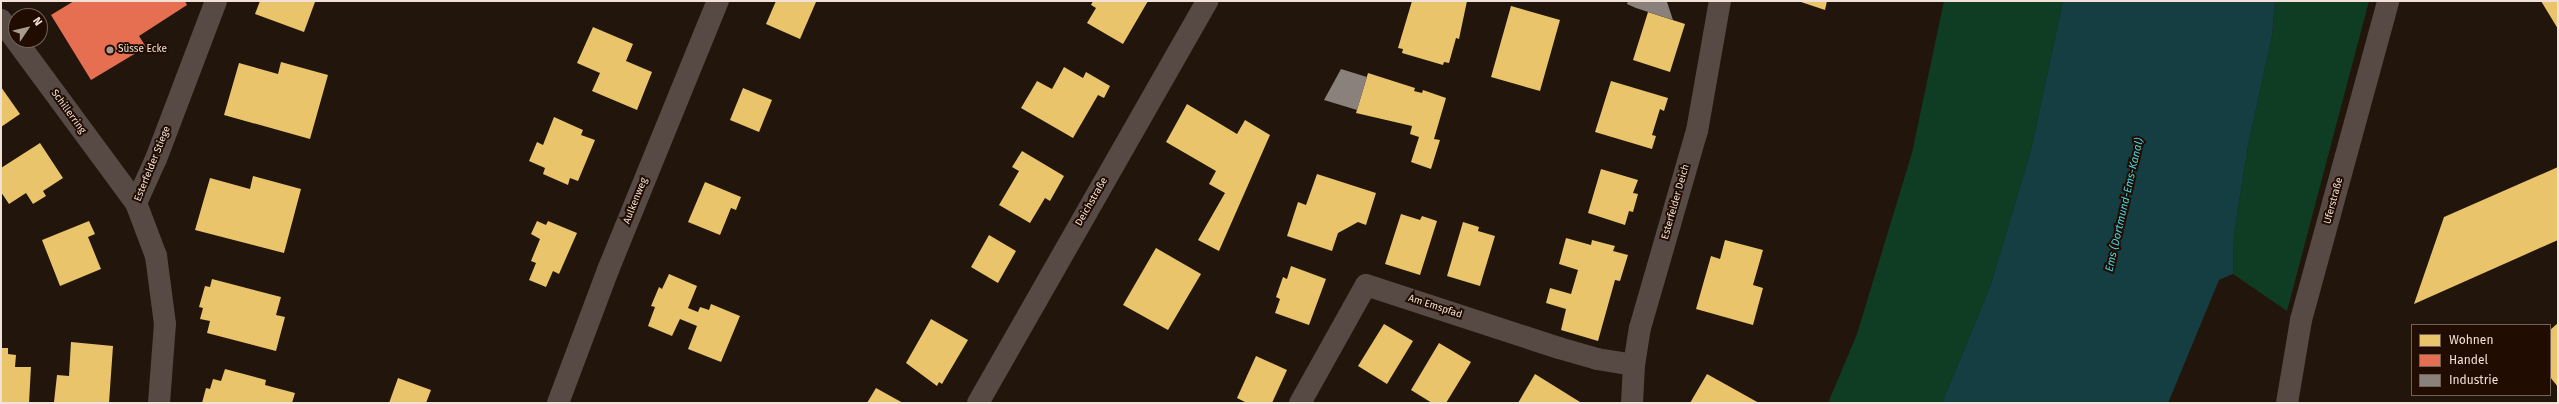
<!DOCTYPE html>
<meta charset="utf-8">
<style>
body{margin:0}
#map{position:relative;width:2559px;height:404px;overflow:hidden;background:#22160c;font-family:"Fira Sans",sans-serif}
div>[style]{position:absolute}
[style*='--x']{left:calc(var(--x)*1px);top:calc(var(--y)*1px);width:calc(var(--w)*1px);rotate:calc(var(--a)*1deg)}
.green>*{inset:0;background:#0e3d24}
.water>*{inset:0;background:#143e42}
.homes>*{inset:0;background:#e9c46a}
.shops>*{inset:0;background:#e76f51}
.industry>*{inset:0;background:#8a817c}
.street>*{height:22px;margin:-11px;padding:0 11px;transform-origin:11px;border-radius:11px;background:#574a45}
.dots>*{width:11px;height:11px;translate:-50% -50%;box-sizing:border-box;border:2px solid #200c00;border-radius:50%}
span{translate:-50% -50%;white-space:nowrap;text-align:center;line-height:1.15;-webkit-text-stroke:4px #200c00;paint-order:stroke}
.poi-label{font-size:10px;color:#f1e1d6}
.left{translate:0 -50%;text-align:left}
.street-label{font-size:10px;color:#f1e1d6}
.water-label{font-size:11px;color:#44dcea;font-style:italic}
.frame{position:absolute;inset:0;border:2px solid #f1e1d6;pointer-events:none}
.legend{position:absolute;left:2411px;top:324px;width:140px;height:72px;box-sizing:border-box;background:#200c00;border:1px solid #746156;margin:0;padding:5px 7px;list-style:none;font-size:12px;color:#f1e1d6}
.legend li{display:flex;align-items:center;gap:8px;height:20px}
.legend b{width:20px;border:1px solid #746156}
.north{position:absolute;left:8px;top:8px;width:40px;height:40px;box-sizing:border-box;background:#200c00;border:1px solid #746156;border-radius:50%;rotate:55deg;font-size:11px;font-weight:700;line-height:16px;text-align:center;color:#f1e1d6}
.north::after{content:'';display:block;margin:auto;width:14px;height:18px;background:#a99a8f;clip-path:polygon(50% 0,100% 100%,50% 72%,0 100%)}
</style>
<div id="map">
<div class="green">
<div style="clip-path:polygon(1944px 1px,2063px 1px,2031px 150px,1990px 287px,1942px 403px,1828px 403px,1857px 334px,1912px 153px)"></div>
<div style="clip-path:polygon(2275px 1px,2369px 1px,2287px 311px,2233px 274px,2234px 234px,2248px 146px,2272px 36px)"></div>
</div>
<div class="water">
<div style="clip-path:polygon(2063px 1px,2275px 1px,2272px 36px,2248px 146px,2234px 234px,2233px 274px,2219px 280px,2168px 403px,1942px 403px,1990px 287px,2031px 150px)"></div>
</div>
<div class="homes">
<div style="clip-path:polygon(260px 1px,314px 1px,315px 2px,304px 32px,255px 14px)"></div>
<div style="clip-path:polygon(776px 1px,816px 2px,800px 39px,766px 24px)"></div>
<div style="clip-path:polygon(1093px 1px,1148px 1px,1123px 44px,1087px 23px,1096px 8px,1091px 5px)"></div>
<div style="clip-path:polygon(1412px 1px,1467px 1px,1459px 39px,1456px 38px,1449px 63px,1444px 62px,1443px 65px,1402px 53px,1403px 49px,1398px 48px)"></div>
<div style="clip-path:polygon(1798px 1px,1827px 1px,1825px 10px)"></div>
<div style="clip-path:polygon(2541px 1px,2558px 1px,2558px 29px)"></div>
<div style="clip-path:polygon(1511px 6px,1560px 20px,1540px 91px,1491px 77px)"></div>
<div style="clip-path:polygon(1648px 12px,1685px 24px,1670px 72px,1633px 60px)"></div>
<div style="clip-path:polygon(593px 27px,633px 44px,626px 61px,652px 72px,637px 110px,592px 91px,600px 73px,577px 63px)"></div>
<div style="clip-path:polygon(281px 62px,328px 75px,310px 139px,224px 115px,239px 63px,278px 74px)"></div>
<div style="clip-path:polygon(1064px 67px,1083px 78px,1086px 72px,1110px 86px,1104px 98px,1098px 95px,1073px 138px,1021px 108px,1037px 81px,1052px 89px)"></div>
<div style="clip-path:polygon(1368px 73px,1415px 88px,1414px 91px,1422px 93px,1423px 90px,1446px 98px,1434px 139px,1440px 140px,1431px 169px,1411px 162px,1419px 137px,1410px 134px,1412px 126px,1356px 113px)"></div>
<div style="clip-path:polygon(1611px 81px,1668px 98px,1664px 111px,1660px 109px,1652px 135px,1656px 136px,1652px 149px,1595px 132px)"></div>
<div style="clip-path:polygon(1px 87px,20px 114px,1px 127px)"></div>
<div style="clip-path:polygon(743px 88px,772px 100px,759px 132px,730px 120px)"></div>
<div style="clip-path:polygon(1187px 104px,1237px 134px,1245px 120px,1270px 135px,1219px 251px,1198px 240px,1225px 193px,1209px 184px,1216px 171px,1166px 142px)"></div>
<div style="clip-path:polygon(554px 117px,583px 130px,581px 135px,595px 140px,578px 181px,570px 178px,568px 185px,543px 174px,545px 168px,529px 161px,537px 142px,543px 145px)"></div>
<div style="clip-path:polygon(40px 143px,63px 178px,43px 191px,46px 196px,33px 204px,26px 193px,9px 204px,1px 192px,1px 168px)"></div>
<div style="clip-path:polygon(1022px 151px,1064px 176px,1050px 201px,1045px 198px,1030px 223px,999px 205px,1019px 171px,1012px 167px)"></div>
<div style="clip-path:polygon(2558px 167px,2558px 240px,2414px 304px,2444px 217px)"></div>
<div style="clip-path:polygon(1601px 169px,1638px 180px,1633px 193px,1638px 194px,1633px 212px,1629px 211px,1625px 225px,1588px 213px)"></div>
<div style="clip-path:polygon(1317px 174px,1376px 193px,1366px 225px,1358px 222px,1338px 233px,1332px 251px,1287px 236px,1298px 202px,1306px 205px)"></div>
<div style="clip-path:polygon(253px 176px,301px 189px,284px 253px,195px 230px,210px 178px,250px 189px)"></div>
<div style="clip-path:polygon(705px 182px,741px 197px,736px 210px,731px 208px,720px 235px,688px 222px)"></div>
<div style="clip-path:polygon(1401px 214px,1420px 220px,1422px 216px,1437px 221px,1420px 275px,1385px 264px)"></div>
<div style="clip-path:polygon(89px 221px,95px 234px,88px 237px,101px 269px,60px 286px,42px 240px)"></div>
<div style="clip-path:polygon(537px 221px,546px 225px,548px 221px,577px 233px,559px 274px,553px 271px,546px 287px,529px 280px,536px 263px,531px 261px,540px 239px,531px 234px)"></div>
<div style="clip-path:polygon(1463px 222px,1479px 227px,1478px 231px,1495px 236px,1480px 286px,1447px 276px)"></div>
<div style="clip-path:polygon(989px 235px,1016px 251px,998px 283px,971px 267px)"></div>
<div style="clip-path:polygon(1566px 238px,1591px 245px,1592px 240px,1615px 246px,1613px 251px,1628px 255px,1620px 281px,1615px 280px,1598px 341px,1561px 330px,1566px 309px,1546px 303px,1550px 288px,1571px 294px,1578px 270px,1559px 264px)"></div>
<div style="clip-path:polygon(1725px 240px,1763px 250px,1753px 285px,1763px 288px,1753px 325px,1696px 309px,1711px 256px,1720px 259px)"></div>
<div style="clip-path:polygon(1156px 248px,1201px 274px,1168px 330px,1123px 305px)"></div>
<div style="clip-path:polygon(1291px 266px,1326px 279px,1309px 325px,1275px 313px,1280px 299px,1276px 297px,1283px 277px,1287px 279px)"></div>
<div style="clip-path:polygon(669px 274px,697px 286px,688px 308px,698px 312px,700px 307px,709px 310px,711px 304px,740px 316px,721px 362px,688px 349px,697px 326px,680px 319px,672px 336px,648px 326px,655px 307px,651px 306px,659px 287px,662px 289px)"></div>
<div style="clip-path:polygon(212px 279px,281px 297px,276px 315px,285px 317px,276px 351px,207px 333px,210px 321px,200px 319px,203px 308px,199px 307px,205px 286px,210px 287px)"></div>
<div style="clip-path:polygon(931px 319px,968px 340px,942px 384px,939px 382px,937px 386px,906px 363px)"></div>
<div style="clip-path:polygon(2558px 323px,2558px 387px,2550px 377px,2550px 330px)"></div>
<div style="clip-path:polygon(1384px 324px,1413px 341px,1387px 384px,1358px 366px)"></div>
<div style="clip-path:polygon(71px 342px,113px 346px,109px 403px,54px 402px,57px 375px,69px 376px)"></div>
<div style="clip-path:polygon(1439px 343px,1471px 362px,1446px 403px,1432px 403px,1411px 390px)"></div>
<div style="clip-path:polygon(1px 348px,8px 348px,8px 354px,16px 355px,15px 367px,31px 367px,29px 403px,1px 403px)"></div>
<div style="clip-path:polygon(1256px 356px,1287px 370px,1272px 403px,1247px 403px,1237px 398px)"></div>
<div style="clip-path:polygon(225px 369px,266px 380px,265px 385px,295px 393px,292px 403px,202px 403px,206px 388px,210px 389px,213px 379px,221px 381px)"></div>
<div style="clip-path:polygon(1535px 374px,1580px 402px,1579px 403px,1518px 403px)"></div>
<div style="clip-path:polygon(1707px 374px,1759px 403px,1690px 403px)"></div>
<div style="clip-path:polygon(398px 378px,431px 390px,426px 403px,389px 403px)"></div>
<div style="clip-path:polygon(876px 388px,903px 403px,867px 403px)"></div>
</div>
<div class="shops">
<div style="clip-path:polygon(74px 1px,185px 1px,187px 5px,139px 36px,146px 47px,91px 80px,51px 15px)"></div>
</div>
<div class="industry">
<div style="clip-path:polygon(1628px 1px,1667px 2px,1673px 20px,1636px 8px,1627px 4px)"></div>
<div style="clip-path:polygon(1341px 69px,1367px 77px,1357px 110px,1324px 100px)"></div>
</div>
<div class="street">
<div style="--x:1;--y:20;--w:227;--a:53.6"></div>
<div style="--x:159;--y:403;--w:79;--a:-85.7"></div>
<div style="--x:165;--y:324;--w:69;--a:-97.5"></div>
<div style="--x:156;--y:256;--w:57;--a:-110.7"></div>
<div style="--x:136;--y:203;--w:48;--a:-65.6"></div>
<div style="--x:156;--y:159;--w:169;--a:-69.2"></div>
<div style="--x:558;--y:403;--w:142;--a:-69.4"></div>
<div style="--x:608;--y:270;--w:291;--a:-67.8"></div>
<div style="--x:978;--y:403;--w:463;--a:-60.3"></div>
<div style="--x:1300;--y:403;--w:135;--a:-60.8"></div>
<div style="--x:1366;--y:285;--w:203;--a:18.1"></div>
<div style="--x:1559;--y:348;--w:40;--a:16"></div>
<div style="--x:1597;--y:359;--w:37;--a:9"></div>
<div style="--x:1632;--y:403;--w:38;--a:-87"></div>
<div style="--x:1634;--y:365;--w:37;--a:-81"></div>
<div style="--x:1640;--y:328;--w:205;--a:-73.9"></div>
<div style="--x:1697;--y:131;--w:132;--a:-80"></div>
<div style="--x:2287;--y:403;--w:84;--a:-80.4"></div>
<div style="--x:2301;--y:320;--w:331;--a:-74.7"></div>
</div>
<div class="dots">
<div style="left:110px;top:50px;background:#a99a8f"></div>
</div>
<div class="poi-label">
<span class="left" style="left:118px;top:50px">Süsse Ecke</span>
</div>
<div class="street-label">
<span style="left:68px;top:112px;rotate:54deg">Schillerring</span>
<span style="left:153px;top:164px;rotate:-68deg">Esterfelder Stiege</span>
<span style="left:636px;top:201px;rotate:-68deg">Aulkenweg</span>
<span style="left:2334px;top:201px;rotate:-75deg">Uferstraße</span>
<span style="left:1092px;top:202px;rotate:-60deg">Deichstraße</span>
<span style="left:1676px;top:202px;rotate:-74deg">Esterfelder Deich</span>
<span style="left:1435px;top:307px;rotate:18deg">Am Emspfad</span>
</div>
<div class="water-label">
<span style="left:2125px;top:205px;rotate:-77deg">Ems (Dortmund-Ems-Kanal)</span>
</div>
<div class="frame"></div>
<ul class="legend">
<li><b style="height:11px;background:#e9c46a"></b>Wohnen</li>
<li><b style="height:11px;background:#e76f51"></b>Handel</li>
<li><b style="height:11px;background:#8a817c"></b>Industrie</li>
</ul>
<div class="north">N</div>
</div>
